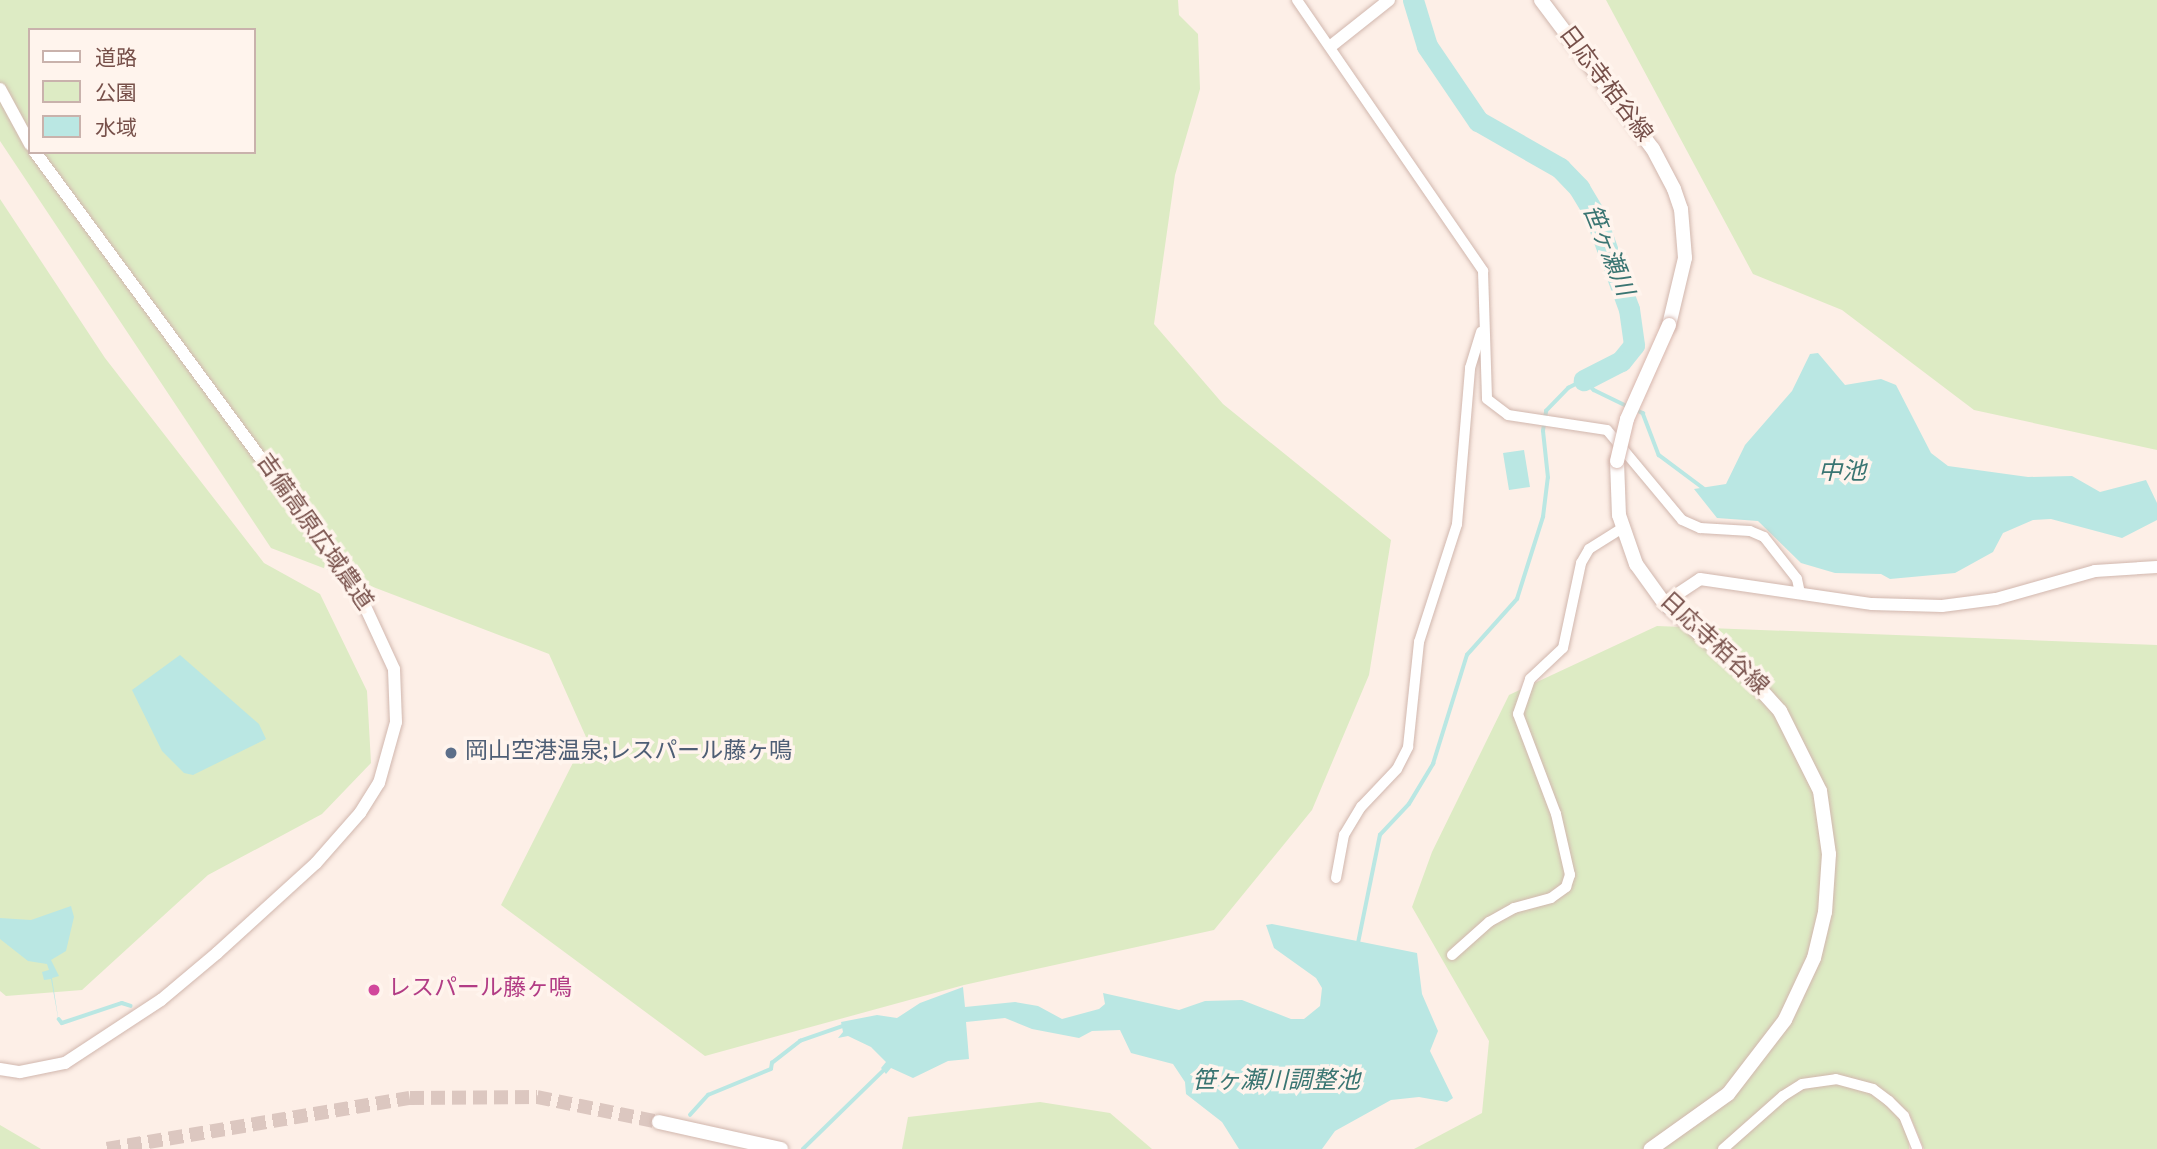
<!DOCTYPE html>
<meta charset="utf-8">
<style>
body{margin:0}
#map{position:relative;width:2157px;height:1149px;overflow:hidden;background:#fdefe7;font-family:Overpass,"Noto Sans JP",sans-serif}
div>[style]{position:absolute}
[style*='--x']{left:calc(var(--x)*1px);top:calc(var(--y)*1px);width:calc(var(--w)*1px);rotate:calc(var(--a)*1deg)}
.green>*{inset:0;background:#ddebc4}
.water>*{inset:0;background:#bae7e3}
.stream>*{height:3.5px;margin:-1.75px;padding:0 1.75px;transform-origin:1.75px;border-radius:1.75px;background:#bae7e3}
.river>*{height:21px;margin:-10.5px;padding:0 10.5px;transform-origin:10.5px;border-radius:10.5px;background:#bae7e3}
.secondary-tunnel>*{height:14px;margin-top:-7px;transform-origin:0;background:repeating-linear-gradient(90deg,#dcc7c0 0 14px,transparent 0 21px)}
.roads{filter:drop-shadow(0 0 2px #d1b7ae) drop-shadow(0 0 2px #d1b7ae)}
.minor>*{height:10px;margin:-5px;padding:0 5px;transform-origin:5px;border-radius:5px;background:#fff}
.tertiary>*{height:12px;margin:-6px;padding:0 6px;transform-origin:6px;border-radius:6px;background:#fff}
.secondary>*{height:14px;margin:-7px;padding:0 7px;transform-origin:7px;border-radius:7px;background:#fff}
.bridges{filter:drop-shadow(0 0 2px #d7b7ae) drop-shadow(0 0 2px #d7b7ae)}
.secondary-bridge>*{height:14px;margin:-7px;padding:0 7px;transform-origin:7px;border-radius:7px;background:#fff}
.dots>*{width:19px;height:19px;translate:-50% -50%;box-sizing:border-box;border:4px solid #fff4ed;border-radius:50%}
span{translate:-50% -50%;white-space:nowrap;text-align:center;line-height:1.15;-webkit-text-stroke:7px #fff4ed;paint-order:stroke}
.street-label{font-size:23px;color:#77504a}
.service-label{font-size:23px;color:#4e5e75}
.left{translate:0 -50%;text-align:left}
.hotel-label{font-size:23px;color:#b23c85}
.water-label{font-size:24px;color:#3a7572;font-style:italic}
.legend{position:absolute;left:28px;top:28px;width:228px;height:126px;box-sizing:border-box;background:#fff4ed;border:2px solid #c9b2ac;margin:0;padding:9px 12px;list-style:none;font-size:21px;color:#77504a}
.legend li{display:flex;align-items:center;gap:14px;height:35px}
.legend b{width:35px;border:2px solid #c9b2ac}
</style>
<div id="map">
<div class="green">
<div style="clip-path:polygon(evenodd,0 0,1178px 0,1179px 15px,1198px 34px,1200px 89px,1175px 175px,1154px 324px,1223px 404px,1391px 540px,1369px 675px,1312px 810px,1214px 930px,964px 985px,705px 1056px,501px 905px,586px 737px,549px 654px,271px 548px,0 141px,0 0,30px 30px,254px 30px,254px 152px,30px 152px,30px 30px)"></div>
<div style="clip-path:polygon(1606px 0,2157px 0,2157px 450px,1974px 410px,1842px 310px,1753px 274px)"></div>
<div style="clip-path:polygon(0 199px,105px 358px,264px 563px,320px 594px,367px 691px,371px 763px,322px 814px,208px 875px,82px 990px,6px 996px,0 991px)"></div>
<div style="clip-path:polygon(1657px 626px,2157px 645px,2157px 1149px,1924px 1149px,1908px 1111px,1909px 1149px,1414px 1149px,1482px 1113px,1489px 1041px,1412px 907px,1432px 852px,1509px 695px)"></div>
<div style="clip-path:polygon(1040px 1102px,1110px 1113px,1152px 1149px,902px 1149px,908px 1117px)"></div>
<div style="clip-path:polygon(0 1125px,41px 1149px,0 1149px)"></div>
</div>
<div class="water">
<div style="clip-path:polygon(1818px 353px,1845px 385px,1881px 379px,1896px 385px,1931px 453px,1948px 466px,2028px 477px,2072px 476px,2100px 492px,2146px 480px,2157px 503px,2157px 520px,2122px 538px,2051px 519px,2033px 520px,2003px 533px,1993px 552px,1955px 573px,1890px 579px,1881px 574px,1835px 573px,1801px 563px,1758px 521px,1717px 518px,1694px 489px,1726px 484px,1745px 445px,1792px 391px,1810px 354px)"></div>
<div style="clip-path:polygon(1524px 450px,1530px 487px,1509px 490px,1503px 453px)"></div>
<div style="clip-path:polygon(180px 655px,259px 724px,266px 739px,193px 775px,184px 773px,162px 751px,132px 690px)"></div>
<div style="clip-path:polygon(71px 906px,74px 917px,66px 951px,51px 960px,59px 976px,52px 978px,59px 1023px,51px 979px,44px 980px,42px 972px,49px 970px,47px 964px,28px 961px,0 939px,0 918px,31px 920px)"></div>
<div style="clip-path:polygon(1272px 924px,1417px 953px,1422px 994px,1438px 1031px,1430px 1051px,1453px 1098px,1447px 1102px,1419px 1097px,1391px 1100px,1335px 1131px,1322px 1149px,1239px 1149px,1222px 1122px,1186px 1094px,1185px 1082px,1173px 1064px,1131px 1053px,1120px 1030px,1092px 1031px,1079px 1038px,1032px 1029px,1005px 1018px,966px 1022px,969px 1059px,948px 1061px,913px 1078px,891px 1068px,886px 1074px,881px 1068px,886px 1062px,871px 1047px,848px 1036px,838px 1038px,843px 1032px,841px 1022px,877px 1015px,897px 1018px,920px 1003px,963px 987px,965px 1007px,1015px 1002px,1038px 1006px,1062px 1019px,1099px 1009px,1105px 1004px,1103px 993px,1179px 1010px,1205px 1001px,1242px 1000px,1291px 1019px,1304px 1019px,1320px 1006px,1322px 988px,1316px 978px,1274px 948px,1266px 925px)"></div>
</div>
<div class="stream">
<div style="--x:1636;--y:410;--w:8;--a:23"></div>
<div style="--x:1643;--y:413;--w:45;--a:69.1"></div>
<div style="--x:1659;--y:455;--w:59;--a:36.7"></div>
<div style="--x:1358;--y:943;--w:110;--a:-78.5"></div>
<div style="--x:1380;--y:835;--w:42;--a:-46.9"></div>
<div style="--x:1409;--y:804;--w:47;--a:-59"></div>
<div style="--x:1433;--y:764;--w:114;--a:-72.7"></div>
<div style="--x:1467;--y:655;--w:75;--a:-48.2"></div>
<div style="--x:1517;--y:599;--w:86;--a:-72.4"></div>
<div style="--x:1543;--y:517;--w:39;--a:-83"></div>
<div style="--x:1548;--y:478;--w:47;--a:-96.1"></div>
<div style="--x:1543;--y:431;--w:20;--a:-81"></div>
<div style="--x:1546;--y:411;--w:32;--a:-46"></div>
<div style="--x:1568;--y:388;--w:18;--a:-27"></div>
<div style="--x:1584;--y:380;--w:14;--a:45"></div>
<div style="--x:1594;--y:390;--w:39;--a:26"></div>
<div style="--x:59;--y:1019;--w:5;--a:53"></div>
<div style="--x:62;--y:1023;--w:63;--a:-18.4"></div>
<div style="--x:122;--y:1003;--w:9;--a:18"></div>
<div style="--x:690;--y:1115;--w:27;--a:-48"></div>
<div style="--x:708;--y:1095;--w:68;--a:-22.4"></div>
<div style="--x:771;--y:1069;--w:6;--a:-81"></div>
<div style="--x:772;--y:1063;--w:36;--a:-38"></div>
<div style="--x:800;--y:1041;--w:46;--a:-19.2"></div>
<div style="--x:803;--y:1149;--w:113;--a:-44.3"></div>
</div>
<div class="river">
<div style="--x:1413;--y:0;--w:48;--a:73.1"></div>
<div style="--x:1427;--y:46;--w:91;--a:55.8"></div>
<div style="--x:1478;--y:121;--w:95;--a:29.8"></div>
<div style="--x:1560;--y:168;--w:28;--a:46"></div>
<div style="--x:1579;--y:188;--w:29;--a:59"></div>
<div style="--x:1594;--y:213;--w:102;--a:70"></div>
<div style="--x:1629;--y:309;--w:36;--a:82"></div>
<div style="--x:1634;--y:345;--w:21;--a:129"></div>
<div style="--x:1621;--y:361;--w:42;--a:152.8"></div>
</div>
<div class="secondary-tunnel">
<div style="--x:107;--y:1149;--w:307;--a:-9.6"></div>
<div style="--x:410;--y:1098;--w:127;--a:-0.5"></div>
<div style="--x:537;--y:1097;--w:125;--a:11.6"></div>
</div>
<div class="roads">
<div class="minor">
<div style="--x:1297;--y:0;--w:329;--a:55.5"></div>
<div style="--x:1483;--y:271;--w:128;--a:88.2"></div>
<div style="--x:1487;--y:399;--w:26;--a:37"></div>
<div style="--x:1508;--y:415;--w:100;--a:8.6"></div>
<div style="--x:1607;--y:430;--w:117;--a:50.2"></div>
<div style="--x:1682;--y:520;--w:20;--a:24"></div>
<div style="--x:1700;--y:528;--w:50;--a:3.4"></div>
<div style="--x:1750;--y:531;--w:15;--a:23"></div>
<div style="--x:1764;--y:537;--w:53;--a:51.8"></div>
<div style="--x:1797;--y:579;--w:14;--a:78"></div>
<div style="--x:1336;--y:878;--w:44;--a:-79.5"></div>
<div style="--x:1344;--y:835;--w:33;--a:-59"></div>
<div style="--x:1361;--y:807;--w:52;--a:-46.5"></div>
<div style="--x:1397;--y:769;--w:25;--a:-63"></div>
<div style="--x:1408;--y:747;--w:106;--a:-84"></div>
<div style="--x:1419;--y:642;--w:124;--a:-72.1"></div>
<div style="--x:1457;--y:524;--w:157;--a:-85.2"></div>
<div style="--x:1470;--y:368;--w:38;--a:-73"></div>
<div style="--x:1452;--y:955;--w:50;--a:-41.7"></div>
<div style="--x:1489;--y:922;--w:29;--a:-29"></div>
<div style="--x:1514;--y:908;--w:38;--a:-15"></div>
<div style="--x:1551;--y:898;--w:19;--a:-36"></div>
<div style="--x:1566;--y:887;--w:13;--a:-72"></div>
<div style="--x:1570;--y:875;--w:63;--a:-102.9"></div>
<div style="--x:1556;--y:814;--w:107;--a:-110.8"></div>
<div style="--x:1518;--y:714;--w:37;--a:-71"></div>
<div style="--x:1530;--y:679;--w:45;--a:-43.2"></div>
<div style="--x:1563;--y:648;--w:87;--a:-78"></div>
<div style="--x:1581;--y:563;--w:16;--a:-60"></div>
<div style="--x:1589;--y:549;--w:39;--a:-32"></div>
<div style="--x:1723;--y:1149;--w:80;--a:-41.5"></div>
<div style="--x:1783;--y:1096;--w:22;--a:-32"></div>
<div style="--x:1802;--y:1084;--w:34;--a:-8"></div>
<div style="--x:1836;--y:1079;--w:38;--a:15"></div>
<div style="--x:1873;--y:1089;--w:20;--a:37"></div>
<div style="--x:1889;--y:1101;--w:21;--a:45"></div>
<div style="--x:1904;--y:1116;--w:35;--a:68"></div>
</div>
<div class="tertiary">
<div style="--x:1331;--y:46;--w:74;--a:-38.4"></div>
<div style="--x:0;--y:89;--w:63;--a:61.4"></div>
<div style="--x:1664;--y:603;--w:43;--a:-33.7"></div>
<div style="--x:1700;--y:579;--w:174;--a:8.3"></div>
<div style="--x:1872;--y:604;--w:70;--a:1.6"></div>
<div style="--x:1942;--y:606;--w:54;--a:-7.4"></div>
<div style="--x:1996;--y:599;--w:103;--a:-15.8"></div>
<div style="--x:2095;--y:571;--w:62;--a:-3.7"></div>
<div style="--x:0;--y:1069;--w:20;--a:9"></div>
<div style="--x:20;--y:1072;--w:46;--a:-11.3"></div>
<div style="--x:65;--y:1063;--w:115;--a:-33.3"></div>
<div style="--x:161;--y:1000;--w:73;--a:-40"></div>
<div style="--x:217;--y:953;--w:134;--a:-42.3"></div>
<div style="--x:316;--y:863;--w:67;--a:-48.7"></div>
<div style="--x:360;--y:813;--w:36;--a:-58"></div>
<div style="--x:379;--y:783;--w:63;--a:-74.4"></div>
<div style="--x:396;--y:722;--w:53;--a:-92.2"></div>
<div style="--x:394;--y:669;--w:88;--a:-114.8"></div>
<div style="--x:357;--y:589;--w:543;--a:-126.38"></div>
</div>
<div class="secondary">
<div style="--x:1541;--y:0;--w:186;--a:53.1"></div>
<div style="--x:1653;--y:149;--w:45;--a:62.3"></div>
<div style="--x:1674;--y:189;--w:21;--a:71"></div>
<div style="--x:1681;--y:209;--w:49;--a:85.3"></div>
<div style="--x:1685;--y:258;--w:69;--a:103.4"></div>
<div style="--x:1617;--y:461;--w:54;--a:87.9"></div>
<div style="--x:1619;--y:515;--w:52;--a:70.9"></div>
<div style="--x:1636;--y:564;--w:48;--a:54.3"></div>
<div style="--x:1664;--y:603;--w:116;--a:41.1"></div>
<div style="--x:1751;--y:679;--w:43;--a:47.8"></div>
<div style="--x:1780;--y:711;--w:89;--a:63.4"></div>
<div style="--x:1820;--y:791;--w:64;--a:81.9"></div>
<div style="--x:1829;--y:854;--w:58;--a:93.9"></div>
<div style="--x:1825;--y:912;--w:47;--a:103.4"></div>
<div style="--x:1814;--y:958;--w:68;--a:115.1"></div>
<div style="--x:1785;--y:1020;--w:93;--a:127.6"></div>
<div style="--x:1728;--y:1094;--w:95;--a:144.5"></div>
<div style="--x:659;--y:1122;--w:125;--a:12.5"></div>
</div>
</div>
<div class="bridges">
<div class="secondary-bridge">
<div style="--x:1617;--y:461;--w:43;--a:-76.6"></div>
<div style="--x:1627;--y:419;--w:103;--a:-65.9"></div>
</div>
</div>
<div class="dots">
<div style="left:451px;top:753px;background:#5c6f8a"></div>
<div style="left:374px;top:990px;background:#d1479c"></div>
</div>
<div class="street-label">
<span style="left:1604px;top:85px;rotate:53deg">日応寺栢谷線</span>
<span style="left:313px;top:533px;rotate:55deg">吉備高原広域農道</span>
<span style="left:1713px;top:645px;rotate:43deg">日応寺栢谷線</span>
</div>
<div class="service-label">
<span class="left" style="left:465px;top:753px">岡山空港温泉;レスパール藤ヶ鳴</span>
</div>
<div class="hotel-label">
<span class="left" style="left:388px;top:990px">レスパール藤ヶ鳴</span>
</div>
<div class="water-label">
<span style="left:1606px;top:251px;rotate:68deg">笹ヶ瀬川</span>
<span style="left:1842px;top:474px">中池</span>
<span style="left:1276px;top:1083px">笹ヶ瀬川調整池</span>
</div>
<ul class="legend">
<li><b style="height:9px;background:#fff"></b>道路</li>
<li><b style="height:19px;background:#ddebc4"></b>公園</li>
<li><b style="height:19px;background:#bae7e3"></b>水域</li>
</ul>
</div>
